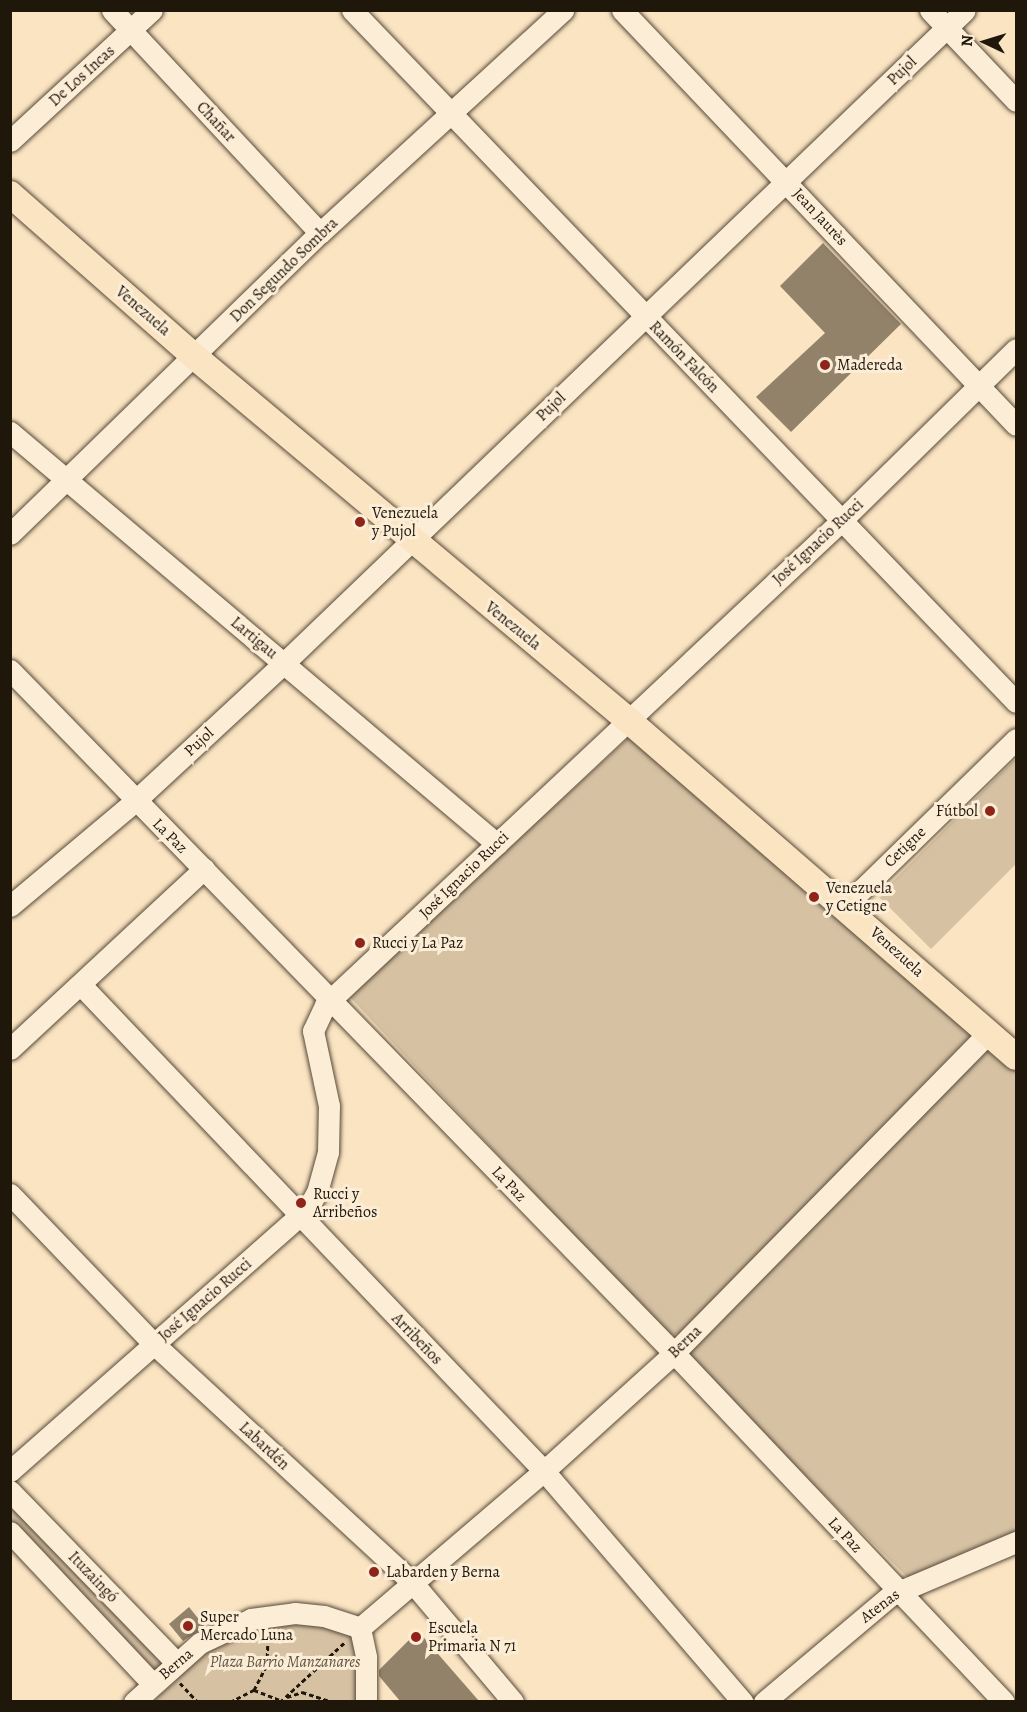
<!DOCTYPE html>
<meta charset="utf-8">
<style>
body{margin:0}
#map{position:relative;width:1027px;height:1712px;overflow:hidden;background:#fbe4c2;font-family:Alegreya,serif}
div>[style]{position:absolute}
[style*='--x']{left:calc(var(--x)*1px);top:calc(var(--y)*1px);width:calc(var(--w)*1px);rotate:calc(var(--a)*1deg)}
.green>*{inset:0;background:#d6c1a3}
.building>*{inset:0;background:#92826a}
.path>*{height:3px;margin-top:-1.5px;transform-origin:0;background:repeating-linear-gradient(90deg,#20170b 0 4.5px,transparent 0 7.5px)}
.roads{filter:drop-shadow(0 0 2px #574a39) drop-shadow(0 0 2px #574a39)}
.minor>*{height:21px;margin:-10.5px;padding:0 10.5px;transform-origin:10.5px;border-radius:10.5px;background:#fcedd7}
.major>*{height:26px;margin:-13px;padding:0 13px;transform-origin:13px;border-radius:13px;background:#fbe4c2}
.dots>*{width:16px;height:16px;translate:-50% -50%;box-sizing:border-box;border:3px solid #fcedd7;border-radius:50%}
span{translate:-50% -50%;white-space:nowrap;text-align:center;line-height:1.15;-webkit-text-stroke:6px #fcedd7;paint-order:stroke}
.street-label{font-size:16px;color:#20170b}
.poi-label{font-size:16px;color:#20170b}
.left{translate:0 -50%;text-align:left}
.right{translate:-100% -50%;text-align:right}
.park-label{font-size:16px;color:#605240;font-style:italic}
.frame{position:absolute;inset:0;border:12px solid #20170b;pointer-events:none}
.north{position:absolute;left:955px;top:12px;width:60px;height:60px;-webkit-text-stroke:4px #fcedd7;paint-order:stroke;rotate:274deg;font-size:16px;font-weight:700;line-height:24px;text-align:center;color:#20170b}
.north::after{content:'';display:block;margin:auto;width:21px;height:27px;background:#20170b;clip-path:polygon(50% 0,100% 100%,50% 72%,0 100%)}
</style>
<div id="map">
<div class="green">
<div style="clip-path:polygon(633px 734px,975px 1031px,681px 1334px,667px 1335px,348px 995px)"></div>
<div style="clip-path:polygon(1016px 758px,1016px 864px,931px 949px,878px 896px)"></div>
<div style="clip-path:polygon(991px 1044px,1016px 1067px,1016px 1531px,995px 1545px,908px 1578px,685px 1357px)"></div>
<div style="clip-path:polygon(11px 1498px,166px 1664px,153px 1676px,11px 1524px)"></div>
<div style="clip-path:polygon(312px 1622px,347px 1631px,356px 1641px,359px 1701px,153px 1702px,204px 1653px,252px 1626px)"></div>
</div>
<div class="building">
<div style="clip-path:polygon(823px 243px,901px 324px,791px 432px,756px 397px,825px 333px,780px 286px)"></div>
<div style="clip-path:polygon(189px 1607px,205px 1627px,183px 1641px,169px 1624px)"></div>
<div style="clip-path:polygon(418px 1631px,479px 1701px,400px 1701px,379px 1676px,379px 1670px)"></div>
</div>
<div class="path">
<div style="--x:180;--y:1683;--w:26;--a:47"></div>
<div style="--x:254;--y:1690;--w:28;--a:-63"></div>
<div style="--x:267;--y:1665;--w:33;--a:-88"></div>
<div style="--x:287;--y:1697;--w:16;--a:-18"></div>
<div style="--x:302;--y:1692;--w:32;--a:18"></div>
<div style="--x:230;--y:1702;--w:27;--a:-27"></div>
<div style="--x:254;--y:1690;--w:28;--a:21"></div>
<div style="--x:280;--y:1702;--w:88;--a:-42.7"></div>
</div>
<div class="roads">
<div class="minor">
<div style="--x:112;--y:10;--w:305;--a:47"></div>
<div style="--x:352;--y:10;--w:959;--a:46.18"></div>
<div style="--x:622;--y:10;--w:572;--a:46.49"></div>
<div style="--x:930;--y:10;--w:125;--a:46.6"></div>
<div style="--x:10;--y:141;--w:193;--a:-42.7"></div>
<div style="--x:10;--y:432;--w:638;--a:40.23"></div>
<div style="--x:10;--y:534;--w:432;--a:-44.2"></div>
<div style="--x:320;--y:233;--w:330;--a:-42.5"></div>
<div style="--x:10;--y:670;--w:953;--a:45.81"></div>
<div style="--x:674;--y:1353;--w:480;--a:46.6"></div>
<div style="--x:10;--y:906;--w:163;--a:-40"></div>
<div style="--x:135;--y:801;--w:203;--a:-42.8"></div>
<div style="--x:284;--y:663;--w:943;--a:-43.8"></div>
<div style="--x:845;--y:906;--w:239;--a:-44.3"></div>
<div style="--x:81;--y:985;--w:671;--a:46.39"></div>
<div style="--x:544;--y:1471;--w:305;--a:49.3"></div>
<div style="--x:10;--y:1049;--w:265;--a:-42.9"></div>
<div style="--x:10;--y:1194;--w:208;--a:46.2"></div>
<div style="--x:154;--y:1344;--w:351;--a:42.7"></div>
<div style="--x:412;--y:1582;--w:157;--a:49.9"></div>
<div style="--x:10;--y:1471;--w:397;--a:-41.4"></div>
<div style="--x:308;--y:1208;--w:18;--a:-61"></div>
<div style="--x:317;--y:1192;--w:41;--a:-74.6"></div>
<div style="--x:328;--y:1152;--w:46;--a:-88.8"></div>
<div style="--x:329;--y:1106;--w:77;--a:-102"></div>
<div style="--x:313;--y:1031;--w:29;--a:-65"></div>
<div style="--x:325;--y:1005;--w:707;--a:-43.17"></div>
<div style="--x:841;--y:521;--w:245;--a:-44.5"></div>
<div style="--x:10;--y:1491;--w:238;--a:45.9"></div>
<div style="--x:10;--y:1532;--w:207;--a:46.8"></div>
<div style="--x:360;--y:1628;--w:242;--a:-40.5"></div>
<div style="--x:544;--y:1471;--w:176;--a:-42.2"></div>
<div style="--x:674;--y:1353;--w:448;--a:-45.5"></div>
<div style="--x:360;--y:1628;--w:30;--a:78"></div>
<div style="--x:366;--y:1657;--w:45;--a:90"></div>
<div style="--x:134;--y:1702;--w:89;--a:-41.8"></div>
<div style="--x:200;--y:1643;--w:56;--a:-25.2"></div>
<div style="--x:251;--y:1619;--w:44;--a:-7.8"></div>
<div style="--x:295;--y:1613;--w:29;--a:6"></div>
<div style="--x:324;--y:1616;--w:38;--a:18"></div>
<div style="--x:764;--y:1702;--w:166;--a:-40.1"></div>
<div style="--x:891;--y:1595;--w:136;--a:-23"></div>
</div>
<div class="major">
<div style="--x:10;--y:194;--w:247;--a:41.4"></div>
<div style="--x:195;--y:357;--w:565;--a:39.97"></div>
<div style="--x:628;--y:720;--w:514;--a:40.98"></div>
</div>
</div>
<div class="dots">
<div style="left:825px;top:365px;background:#8f2418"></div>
<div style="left:360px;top:522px;background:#8f2418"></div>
<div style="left:990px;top:811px;background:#8f2418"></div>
<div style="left:814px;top:897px;background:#8f2418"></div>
<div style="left:360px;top:943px;background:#8f2418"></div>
<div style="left:301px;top:1203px;background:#8f2418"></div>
<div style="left:374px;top:1572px;background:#8f2418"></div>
<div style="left:188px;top:1626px;background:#8f2418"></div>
<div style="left:416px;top:1637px;background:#8f2418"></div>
</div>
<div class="street-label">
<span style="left:902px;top:71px;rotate:-44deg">Pujol</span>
<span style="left:82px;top:76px;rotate:-42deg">De Los Incas</span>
<span style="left:216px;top:122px;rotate:47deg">Chañar</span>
<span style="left:820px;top:217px;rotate:47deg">Jean Jaurès</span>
<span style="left:284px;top:270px;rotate:-44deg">Don Segundo Sombra</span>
<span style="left:143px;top:311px;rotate:41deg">Venezuela</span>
<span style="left:684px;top:357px;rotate:46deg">Ramón Falcón</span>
<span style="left:551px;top:407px;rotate:-44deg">Pujol</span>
<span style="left:818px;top:542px;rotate:-43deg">José Ignacio Rucci</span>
<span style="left:513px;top:626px;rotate:39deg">Venezuela</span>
<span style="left:254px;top:638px;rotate:40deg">Lartigau</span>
<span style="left:199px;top:742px;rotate:-43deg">Pujol</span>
<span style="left:170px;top:836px;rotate:45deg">La Paz</span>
<span style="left:905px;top:847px;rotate:-44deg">Cetigne</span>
<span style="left:464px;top:875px;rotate:-44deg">José Ignacio Rucci</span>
<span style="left:897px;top:952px;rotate:42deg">Venezuela</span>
<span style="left:509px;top:1184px;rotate:46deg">La Paz</span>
<span style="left:205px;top:1300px;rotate:-41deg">José Ignacio Rucci</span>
<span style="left:417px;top:1339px;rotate:46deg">Arribeños</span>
<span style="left:685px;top:1342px;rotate:-44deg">Berna</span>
<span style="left:264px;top:1446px;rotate:43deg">Labardén</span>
<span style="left:845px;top:1535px;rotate:47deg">La Paz</span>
<span style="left:93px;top:1577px;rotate:46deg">Ituzaingó</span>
<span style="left:880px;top:1606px;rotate:-37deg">Atenas</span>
<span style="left:176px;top:1664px;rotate:-40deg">Berna</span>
</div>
<div class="poi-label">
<span class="left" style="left:837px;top:365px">Madereda</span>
<span class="left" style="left:372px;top:522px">Venezuela<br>y Pujol</span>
<span class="right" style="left:978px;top:811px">Fútbol</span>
<span class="left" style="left:826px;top:897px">Venezuela<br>y Cetigne</span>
<span class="left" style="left:372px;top:943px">Rucci y La Paz</span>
<span class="left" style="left:313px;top:1203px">Rucci y<br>Arribeños</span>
<span class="left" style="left:386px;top:1572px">Labarden y Berna</span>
<span class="left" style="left:200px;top:1626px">Super<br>Mercado Luna</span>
<span class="left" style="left:428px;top:1637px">Escuela<br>Primaria N 71</span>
</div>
<div class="park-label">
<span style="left:285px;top:1662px">Plaza Barrio Manzanares</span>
</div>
<div class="frame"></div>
<div class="north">N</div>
</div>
